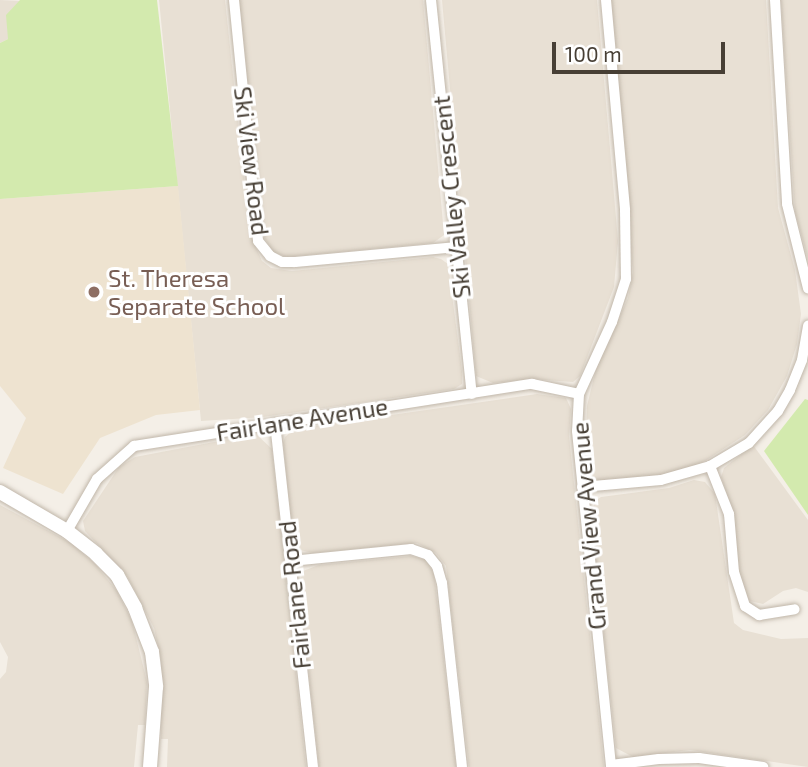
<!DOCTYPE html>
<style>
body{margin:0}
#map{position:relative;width:808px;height:767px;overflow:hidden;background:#f4efe7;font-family:"Exo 2",sans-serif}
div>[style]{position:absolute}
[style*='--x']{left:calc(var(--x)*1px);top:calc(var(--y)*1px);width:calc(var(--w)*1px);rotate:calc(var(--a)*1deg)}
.residential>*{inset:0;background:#e8e0d4}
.education>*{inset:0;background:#eee3d0}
.green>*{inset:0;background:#d3eaae}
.roads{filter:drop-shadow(0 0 2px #c0b6a9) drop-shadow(0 0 2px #c0b6a9)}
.minor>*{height:10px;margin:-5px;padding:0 5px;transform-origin:5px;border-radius:5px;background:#fff}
.tertiary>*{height:14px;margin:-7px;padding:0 7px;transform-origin:7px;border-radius:7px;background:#fff}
.dots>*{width:19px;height:19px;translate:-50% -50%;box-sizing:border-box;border:4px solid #fff;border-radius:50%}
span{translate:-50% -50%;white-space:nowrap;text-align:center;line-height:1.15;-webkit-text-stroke:6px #fff;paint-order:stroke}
.street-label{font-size:24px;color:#473f35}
.education-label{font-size:24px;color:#785e54}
.left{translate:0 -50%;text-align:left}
.scale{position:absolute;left:552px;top:42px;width:173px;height:32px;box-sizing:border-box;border:4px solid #473f35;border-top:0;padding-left:9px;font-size:21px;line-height:24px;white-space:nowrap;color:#473f35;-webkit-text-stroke:5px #fff;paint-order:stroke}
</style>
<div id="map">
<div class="residential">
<div style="clip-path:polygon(0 0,20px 1px,8px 39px,0 43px)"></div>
<div style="clip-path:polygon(159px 0,225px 0,250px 234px,262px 261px,271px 268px,292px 271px,433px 257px,441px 259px,448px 264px,462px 371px,462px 384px,454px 389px,263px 417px,201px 421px)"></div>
<div style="clip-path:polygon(239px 0,423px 0,444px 235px,433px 243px,287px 257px,273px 252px,264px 237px)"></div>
<div style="clip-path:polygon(442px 0,597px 0,618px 241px,614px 287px,580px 376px,573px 382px,532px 379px,493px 383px,476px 376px)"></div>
<div style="clip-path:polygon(611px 0,766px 0,778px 208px,795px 270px,801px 314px,797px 344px,787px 376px,768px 410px,745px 435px,697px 466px,663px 475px,599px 484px,589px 478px,585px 457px,587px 406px,596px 369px,628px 298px,633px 272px)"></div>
<div style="clip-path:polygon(781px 0,808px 0,808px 259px,795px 212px)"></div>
<div style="clip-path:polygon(537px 394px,566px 398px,571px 409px,569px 436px,604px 767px,469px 767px,446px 566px,436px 553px,417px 543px,313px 553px,300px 550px,293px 539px,283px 443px,285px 437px,294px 429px)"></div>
<div style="clip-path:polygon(256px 434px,272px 449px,306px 767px,167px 767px,168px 739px,161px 739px,161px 660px,154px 628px,127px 576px,85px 531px,83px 521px,119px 467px,135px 457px)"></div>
<div style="clip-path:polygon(753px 445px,808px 520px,808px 592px,796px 588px,783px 591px,763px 604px,750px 601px,741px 591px,730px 504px,721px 477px,724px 468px)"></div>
<div style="clip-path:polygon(694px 480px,705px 482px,715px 494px,734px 623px,743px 630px,781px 639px,808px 638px,808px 767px,690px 750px,633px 757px,616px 748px,591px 515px,595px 501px,601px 497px,669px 488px)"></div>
<div style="clip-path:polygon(0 505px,71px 543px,95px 564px,117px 591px,132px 621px,147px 682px,145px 725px,138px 725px,134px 767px,0 767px,0 679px,6px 672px,8px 657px,0 642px)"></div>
<div style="clip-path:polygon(412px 556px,426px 560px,434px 574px,456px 767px,319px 767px,299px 585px,303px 571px,319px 565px)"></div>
</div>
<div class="education">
<div style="clip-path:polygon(178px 186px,200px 410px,156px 415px,100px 438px,63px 494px,3px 468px,26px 418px,0 386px,0 199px)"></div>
</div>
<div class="green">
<div style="clip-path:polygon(20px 0,157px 0,178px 186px,0 199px,0 43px,8px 39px,6px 15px)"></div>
<div style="clip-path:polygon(805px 399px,808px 400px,808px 515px,764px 451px)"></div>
</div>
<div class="roads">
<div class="minor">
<div style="--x:234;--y:0;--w:242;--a:84.3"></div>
<div style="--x:258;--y:241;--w:19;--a:51"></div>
<div style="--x:270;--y:256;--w:13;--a:27"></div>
<div style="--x:282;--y:262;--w:13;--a:0"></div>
<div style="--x:295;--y:262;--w:163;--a:-5.3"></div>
<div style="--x:431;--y:0;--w:396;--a:84.1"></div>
<div style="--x:606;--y:0;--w:211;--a:84.8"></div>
<div style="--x:625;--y:210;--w:69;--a:89.2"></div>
<div style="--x:626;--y:279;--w:45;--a:108"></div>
<div style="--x:612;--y:322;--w:79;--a:114.6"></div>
<div style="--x:579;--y:394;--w:37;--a:93"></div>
<div style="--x:577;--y:431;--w:338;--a:84.2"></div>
<div style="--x:775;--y:0;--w:204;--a:86.6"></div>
<div style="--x:787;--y:204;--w:87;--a:76"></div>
<div style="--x:275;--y:423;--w:346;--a:83.7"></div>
<div style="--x:710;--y:466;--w:52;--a:68.4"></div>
<div style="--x:729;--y:514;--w:58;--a:85.1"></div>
<div style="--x:734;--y:572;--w:36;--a:72"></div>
<div style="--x:745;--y:606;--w:17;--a:33"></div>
<div style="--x:759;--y:615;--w:36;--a:-9"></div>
<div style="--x:582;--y:487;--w:79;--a:-5.1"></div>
<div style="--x:661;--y:480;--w:51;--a:-15.9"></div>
<div style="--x:710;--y:466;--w:45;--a:-30.5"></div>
<div style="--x:749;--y:443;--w:43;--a:-47.8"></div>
<div style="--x:778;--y:411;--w:24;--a:-60"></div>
<div style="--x:790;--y:390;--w:32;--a:-68"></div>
<div style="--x:802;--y:360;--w:35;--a:-80"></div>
<div style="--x:67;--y:531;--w:60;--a:-60"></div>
<div style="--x:97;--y:479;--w:50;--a:-41.7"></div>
<div style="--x:134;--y:446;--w:403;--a:-8.9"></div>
<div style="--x:532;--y:384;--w:48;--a:12"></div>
<div style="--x:291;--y:561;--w:121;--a:-5.7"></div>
<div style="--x:411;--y:549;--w:18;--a:19"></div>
<div style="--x:428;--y:555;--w:14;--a:51"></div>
<div style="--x:437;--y:566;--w:18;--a:74"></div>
<div style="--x:442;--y:583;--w:185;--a:83.8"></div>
<div style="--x:611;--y:765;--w:48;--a:-7.1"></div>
<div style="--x:659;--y:759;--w:40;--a:-1.4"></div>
<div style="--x:699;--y:758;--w:65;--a:8"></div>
</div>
<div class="tertiary">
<div style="--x:0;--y:492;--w:78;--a:30.2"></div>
<div style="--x:67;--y:531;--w:37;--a:38"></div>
<div style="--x:96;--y:554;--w:30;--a:45"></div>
<div style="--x:117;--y:575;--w:38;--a:61"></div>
<div style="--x:135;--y:608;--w:47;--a:68.9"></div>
<div style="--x:152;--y:652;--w:35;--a:83"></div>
<div style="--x:156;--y:687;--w:80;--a:94.3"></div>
</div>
</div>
<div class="dots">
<div style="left:94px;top:292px;background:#8d6e63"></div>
</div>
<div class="street-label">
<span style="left:252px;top:161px;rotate:83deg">Ski View Road</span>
<span style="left:451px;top:197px;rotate:-96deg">Ski Valley Crescent</span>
<span style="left:302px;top:419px;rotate:-9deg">Fairlane Avenue</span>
<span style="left:588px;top:526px;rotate:-95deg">Grand View Avenue</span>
<span style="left:294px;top:595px;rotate:-96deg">Fairlane Road</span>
</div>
<div class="education-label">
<span class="left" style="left:108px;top:292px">St. Theresa<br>Separate School</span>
</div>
<div class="scale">100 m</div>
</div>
